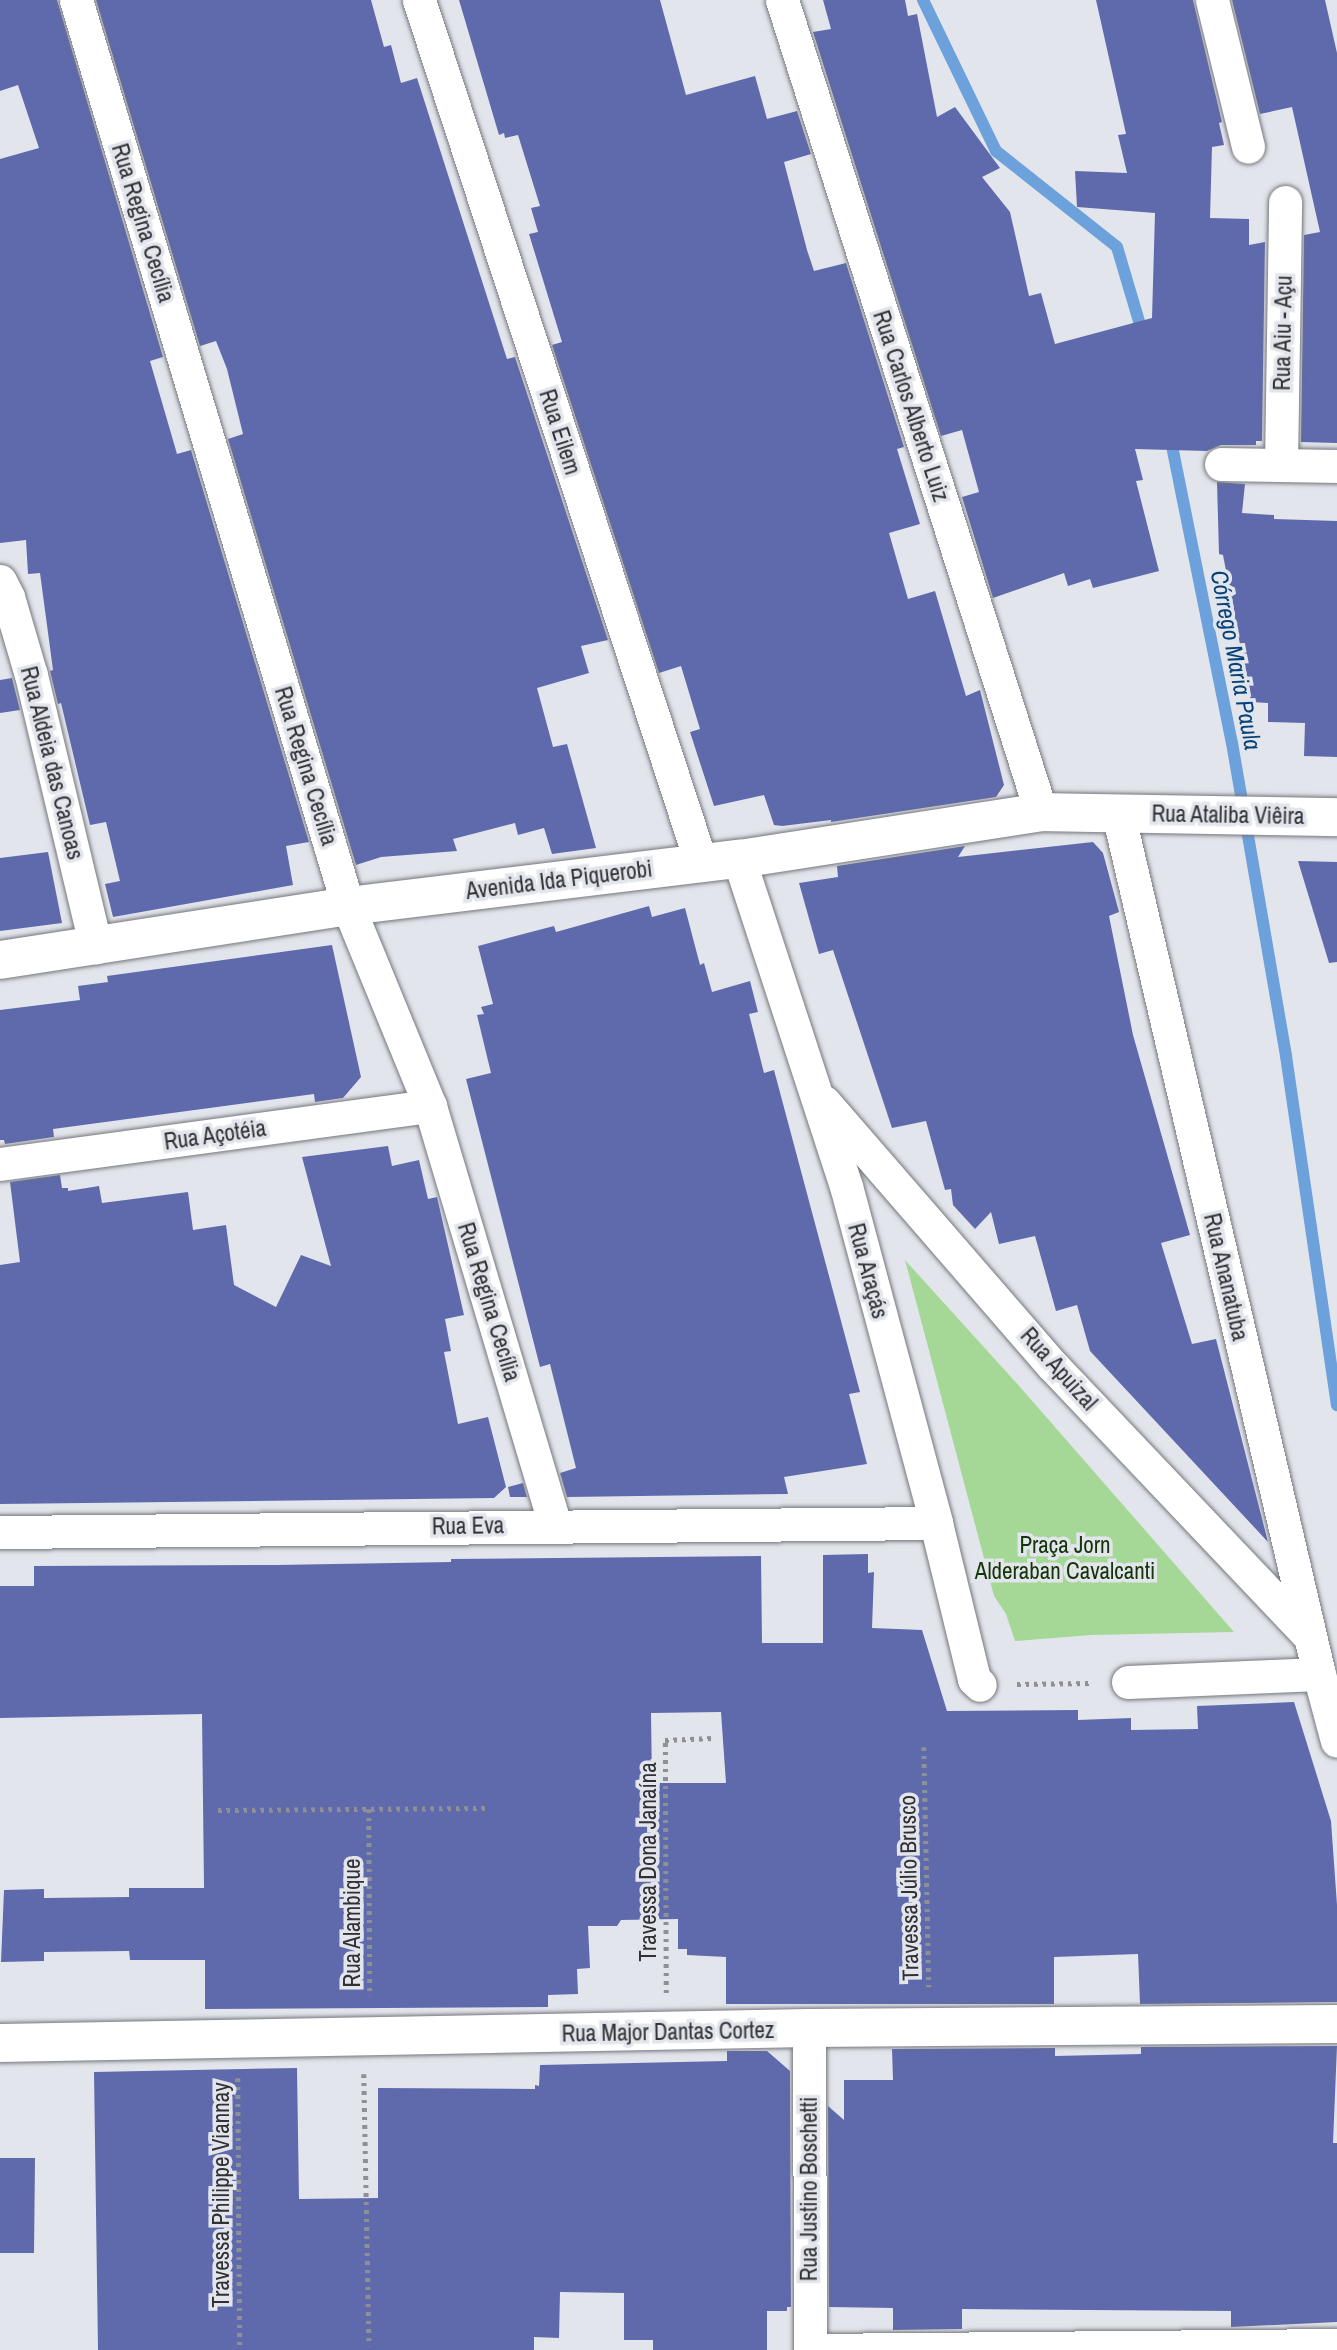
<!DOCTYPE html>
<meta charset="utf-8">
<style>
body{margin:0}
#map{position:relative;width:1337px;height:2350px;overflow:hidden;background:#e3e5ec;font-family:"Archivo Narrow",sans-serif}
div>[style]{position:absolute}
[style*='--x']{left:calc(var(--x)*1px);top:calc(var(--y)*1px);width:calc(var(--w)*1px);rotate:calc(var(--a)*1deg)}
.green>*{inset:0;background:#a5d797}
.stream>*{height:12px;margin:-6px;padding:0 6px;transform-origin:6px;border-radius:6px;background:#6ca1db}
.building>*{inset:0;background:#5e6aab}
.path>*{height:4.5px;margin-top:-2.25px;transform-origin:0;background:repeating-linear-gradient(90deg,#8f9095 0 3.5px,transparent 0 8.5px)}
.roads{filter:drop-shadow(0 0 2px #75777d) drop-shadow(0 0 2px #75777d)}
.street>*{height:33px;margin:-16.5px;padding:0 16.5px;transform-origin:16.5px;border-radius:16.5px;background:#fff}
.secondary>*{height:38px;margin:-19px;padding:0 19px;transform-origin:19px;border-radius:19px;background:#fff}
span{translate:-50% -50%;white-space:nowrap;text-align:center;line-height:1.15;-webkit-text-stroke:7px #e3e5ec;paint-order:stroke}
.street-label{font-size:23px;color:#313134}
.park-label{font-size:23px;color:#143508}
.water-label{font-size:24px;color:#064277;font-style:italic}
</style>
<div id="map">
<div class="green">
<div style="clip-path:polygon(905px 1260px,1020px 1387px,1234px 1632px,1091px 1635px,1015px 1641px,1006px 1614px,994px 1596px)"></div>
</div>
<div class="stream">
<div style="--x:923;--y:0;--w:168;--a:64.2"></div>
<div style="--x:996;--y:151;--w:154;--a:38.4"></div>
<div style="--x:1117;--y:247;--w:95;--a:73.5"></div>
<div style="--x:1170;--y:436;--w:313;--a:78.6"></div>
<div style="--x:1232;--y:743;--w:318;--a:80.2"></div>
<div style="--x:1286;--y:1056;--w:353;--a:81.7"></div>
</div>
<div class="building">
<div style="clip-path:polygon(0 0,57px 0,163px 357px,150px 361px,177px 454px,191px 450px,309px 842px,286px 846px,293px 885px,113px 917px,105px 884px,120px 881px,106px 822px,90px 825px,61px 703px,58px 704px,50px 671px,53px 670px,40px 573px,28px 574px,26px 540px,0 543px,0 159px,39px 148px,18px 85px,0 91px)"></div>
<div style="clip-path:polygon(96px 0,371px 0,384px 47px,391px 45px,401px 83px,417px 78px,507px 359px,515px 357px,608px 640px,581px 646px,589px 673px,537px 688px,553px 747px,567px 744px,596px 848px,552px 854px,544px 828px,518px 835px,515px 823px,453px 839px,457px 851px,381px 857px,356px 865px,228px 439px,243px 434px,227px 369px,216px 341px,200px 346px)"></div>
<div style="clip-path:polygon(459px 0,660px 0,686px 95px,755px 76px,767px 119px,797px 111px,811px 154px,784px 162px,807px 250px,814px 271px,846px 263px,904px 447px,897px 449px,920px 524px,889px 533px,908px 599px,935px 591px,966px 696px,980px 690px,1004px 785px,996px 797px,831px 822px,831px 820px,782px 826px,774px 825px,764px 795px,714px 806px,690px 732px,700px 729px,681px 666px,659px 673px,552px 345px,562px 342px,529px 234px,538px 232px,531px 208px,540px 206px,518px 135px,505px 138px,504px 133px,499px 135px)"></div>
<div style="clip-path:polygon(823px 0,905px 0,908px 16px,917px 14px,937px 117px,955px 107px,1000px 168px,982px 177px,1010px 212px,1029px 296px,1041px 293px,1055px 344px,1152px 318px,1155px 213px,1077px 207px,1075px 171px,1127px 173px,1118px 135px,1126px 134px,1096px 0,1193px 0,1222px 122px,1219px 123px,1224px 145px,1212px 147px,1210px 218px,1249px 219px,1249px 245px,1265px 242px,1262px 441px,1256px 441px,1256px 445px,1221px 445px,1207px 451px,1135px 449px,1143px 480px,1136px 481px,1159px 571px,1093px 588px,1090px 579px,1068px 586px,1064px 573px,993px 598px,962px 497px,979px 492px,962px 430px,941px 436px,813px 32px,831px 29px)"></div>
<div style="clip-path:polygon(1232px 0,1325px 0,1337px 53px,1337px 443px,1301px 442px,1304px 235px,1320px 232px,1292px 107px,1260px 114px)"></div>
<div style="clip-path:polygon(1217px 482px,1245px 484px,1242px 513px,1274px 515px,1274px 519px,1337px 521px,1337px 757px,1304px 756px,1305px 723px,1268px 722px,1268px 703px,1251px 702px,1223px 555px,1219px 554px)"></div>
<div style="clip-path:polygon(12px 678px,20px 710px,0 713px,0 680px)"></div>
<div style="clip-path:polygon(1093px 842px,1103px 853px,1119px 912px,1109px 916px,1133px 1035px,1190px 1235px,1161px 1243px,1192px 1344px,1216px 1339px,1268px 1542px,1090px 1351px,1077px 1305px,1056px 1311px,1035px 1236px,999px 1244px,991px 1212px,975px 1229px,953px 1205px,951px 1189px,945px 1190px,926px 1121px,892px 1128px,833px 950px,819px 954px,799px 883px,838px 877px,837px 866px,965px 846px,958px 857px)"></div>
<div style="clip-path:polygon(48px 852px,62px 923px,0 931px,0 858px)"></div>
<div style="clip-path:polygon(1298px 861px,1337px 862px,1337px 962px,1329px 963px)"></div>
<div style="clip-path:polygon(649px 906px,652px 917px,685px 908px,700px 965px,704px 963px,712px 992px,750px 981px,758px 1012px,749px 1014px,764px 1073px,774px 1070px,860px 1392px,849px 1394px,867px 1464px,784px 1477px,788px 1494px,567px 1497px,560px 1473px,576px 1468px,550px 1364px,540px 1367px,466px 1079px,491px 1073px,477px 1015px,484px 1014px,481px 1007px,493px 1004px,478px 946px,554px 926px,556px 932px)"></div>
<div style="clip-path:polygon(332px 945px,361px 1077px,343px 1098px,315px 1102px,314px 1094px,53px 1129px,54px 1137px,5px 1144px,4px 1140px,0 1140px,0 1010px,80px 1000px,78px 986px,108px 982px,107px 976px)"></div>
<div style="clip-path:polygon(388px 1146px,392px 1166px,419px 1160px,428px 1199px,437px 1197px,464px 1315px,445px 1319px,451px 1351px,444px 1352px,458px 1424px,488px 1417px,506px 1487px,494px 1498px,0 1504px,0 1265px,20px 1262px,10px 1182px,60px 1175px,62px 1188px,68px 1188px,68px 1191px,99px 1186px,102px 1203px,188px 1192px,193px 1230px,226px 1225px,234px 1285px,276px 1307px,301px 1255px,331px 1266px,302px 1157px)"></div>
<div style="clip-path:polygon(523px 1483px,527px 1497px,510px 1497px,508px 1487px)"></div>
<div style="clip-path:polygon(evenodd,868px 1554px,868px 1573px,874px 1572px,872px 1628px,922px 1630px,947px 1711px,1078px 1710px,1078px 1720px,1131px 1718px,1131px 1730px,1198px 1729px,1197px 1706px,1294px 1702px,1331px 1821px,1337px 1905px,1337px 2002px,1140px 2004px,1138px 1954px,1054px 1957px,1054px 2004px,726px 2004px,726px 1957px,687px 1955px,687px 1949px,678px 1949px,678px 1919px,621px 1920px,617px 1926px,588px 1926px,590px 1968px,577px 1969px,578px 1994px,548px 1995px,548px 2007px,205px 2009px,205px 1960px,130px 1960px,129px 1951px,44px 1952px,44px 1961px,1px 1962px,4px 1890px,44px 1889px,44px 1898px,129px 1897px,129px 1888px,204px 1888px,202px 1714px,0 1718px,0 1586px,34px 1586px,34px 1566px,277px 1565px,451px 1562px,451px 1559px,761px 1556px,762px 1643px,823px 1643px,823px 1555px,868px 1554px,721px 1712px,726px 1783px,652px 1783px,651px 1713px,721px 1712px)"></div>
<div style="clip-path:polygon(1337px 2046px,1333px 2143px,1337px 2143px,1337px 2322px,1231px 2327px,1231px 2311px,962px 2309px,962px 2329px,893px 2330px,893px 2308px,829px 2307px,828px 2106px,844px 2120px,844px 2080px,893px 2080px,892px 2049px,1055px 2048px,1055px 2056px,1141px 2054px,1141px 2047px)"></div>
<div style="clip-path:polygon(727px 2051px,767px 2051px,790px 2071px,791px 2307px,787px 2307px,787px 2311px,767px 2311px,767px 2350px,653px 2350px,653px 2340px,624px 2340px,624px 2293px,560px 2292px,559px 2338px,534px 2337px,534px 2350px,98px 2350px,94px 2072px,297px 2068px,299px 2199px,378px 2198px,378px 2088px,535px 2089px,535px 2085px,539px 2086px,540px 2065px,727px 2061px)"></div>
<div style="clip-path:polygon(0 2158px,35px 2158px,34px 2253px,0 2253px)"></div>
</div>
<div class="path">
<div style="--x:1017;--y:1684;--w:76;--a:-0.8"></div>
<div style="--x:924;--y:1747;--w:240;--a:88.8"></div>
<div style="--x:369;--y:1809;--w:187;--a:89.7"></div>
<div style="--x:218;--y:1810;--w:269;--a:-0.4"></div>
<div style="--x:666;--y:1993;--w:253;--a:-90.2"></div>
<div style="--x:665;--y:1740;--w:48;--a:-2.4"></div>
<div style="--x:364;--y:2074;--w:272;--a:88.9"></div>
<div style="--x:238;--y:2078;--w:272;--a:89.6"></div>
</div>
<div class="roads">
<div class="street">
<div style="--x:76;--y:0;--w:946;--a:73.29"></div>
<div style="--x:348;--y:906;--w:216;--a:67.7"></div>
<div style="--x:430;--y:1106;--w:437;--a:73.4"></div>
<div style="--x:419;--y:0;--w:908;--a:71.9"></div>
<div style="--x:782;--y:0;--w:852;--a:72.31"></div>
<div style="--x:1212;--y:0;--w:151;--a:76.2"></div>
<div style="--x:1221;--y:464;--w:116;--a:1"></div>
<div style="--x:1281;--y:465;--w:263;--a:-89.1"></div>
<div style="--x:0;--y:581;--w:18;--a:63"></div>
<div style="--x:8;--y:597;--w:81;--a:73.6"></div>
<div style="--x:31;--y:675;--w:280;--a:76.6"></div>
<div style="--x:1118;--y:813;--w:884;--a:76.86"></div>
<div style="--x:1319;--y:1674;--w:69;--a:75"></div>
<div style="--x:739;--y:859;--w:344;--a:71.9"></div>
<div style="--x:846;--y:1186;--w:349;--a:75"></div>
<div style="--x:936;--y:1523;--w:161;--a:76.3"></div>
<div style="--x:974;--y:1679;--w:8;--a:45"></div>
<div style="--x:824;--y:1102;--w:349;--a:49.1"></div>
<div style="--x:1053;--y:1366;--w:371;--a:46.5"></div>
<div style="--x:0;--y:1164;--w:434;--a:-7.7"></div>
<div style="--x:0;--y:1532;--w:936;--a:-0.55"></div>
<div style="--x:1128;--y:1682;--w:191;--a:-2.4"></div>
<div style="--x:809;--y:2028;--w:322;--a:89.8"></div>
<div style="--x:810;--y:2350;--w:527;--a:-0.54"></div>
</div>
<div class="secondary">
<div style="--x:0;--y:960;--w:352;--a:-8.8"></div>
<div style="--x:348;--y:906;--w:394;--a:-6.9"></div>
<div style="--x:739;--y:859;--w:306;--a:-8.8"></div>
<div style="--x:1041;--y:812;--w:296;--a:1"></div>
<div style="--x:0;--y:2043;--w:809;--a:-1.06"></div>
<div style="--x:809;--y:2028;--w:528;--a:-0.43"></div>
</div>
</div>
<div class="street-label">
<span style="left:143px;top:223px;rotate:73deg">Rua Regina Cecília</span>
<span style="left:1283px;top:333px;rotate:-89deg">Rua Aiu - Açu</span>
<span style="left:911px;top:406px;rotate:72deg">Rua Carlos Alberto Luiz</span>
<span style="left:560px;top:432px;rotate:72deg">Rua Eilem</span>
<span style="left:52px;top:763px;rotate:76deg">Rua Aldeia das Canoas</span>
<span style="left:306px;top:766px;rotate:73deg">Rua Regina Cecília</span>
<span style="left:1228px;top:815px;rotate:1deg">Rua Ataliba Viêira</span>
<span style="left:559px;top:880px;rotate:-7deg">Avenida Ida Piquerobi</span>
<span style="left:215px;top:1135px;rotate:-8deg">Rua Açotéia</span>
<span style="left:868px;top:1271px;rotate:75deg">Rua Araçás</span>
<span style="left:1226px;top:1277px;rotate:77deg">Rua Ananatuba</span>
<span style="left:489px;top:1302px;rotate:73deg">Rua Regina Cecília</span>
<span style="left:1059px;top:1369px;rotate:48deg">Rua Apuizal</span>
<span style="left:468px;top:1526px;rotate:-1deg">Rua Eva</span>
<span style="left:648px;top:1862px;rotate:-90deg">Travessa Dona Janaína</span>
<span style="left:909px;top:1888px;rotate:-91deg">Travessa Júlio Brusco</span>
<span style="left:352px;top:1923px;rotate:-90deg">Rua Alambique</span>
<span style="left:668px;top:2032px;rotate:-1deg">Rua Major Dantas Cortez</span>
<span style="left:809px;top:2189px;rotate:-90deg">Rua Justino Boschetti</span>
<span style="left:221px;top:2195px;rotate:-90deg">Travessa Philippe Viannay</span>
</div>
<div class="park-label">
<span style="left:1065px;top:1558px">Praça Jorn<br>Alderaban Cavalcanti</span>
</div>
<div class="water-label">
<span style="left:1236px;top:660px;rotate:79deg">Córrego Maria Paula</span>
</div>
</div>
